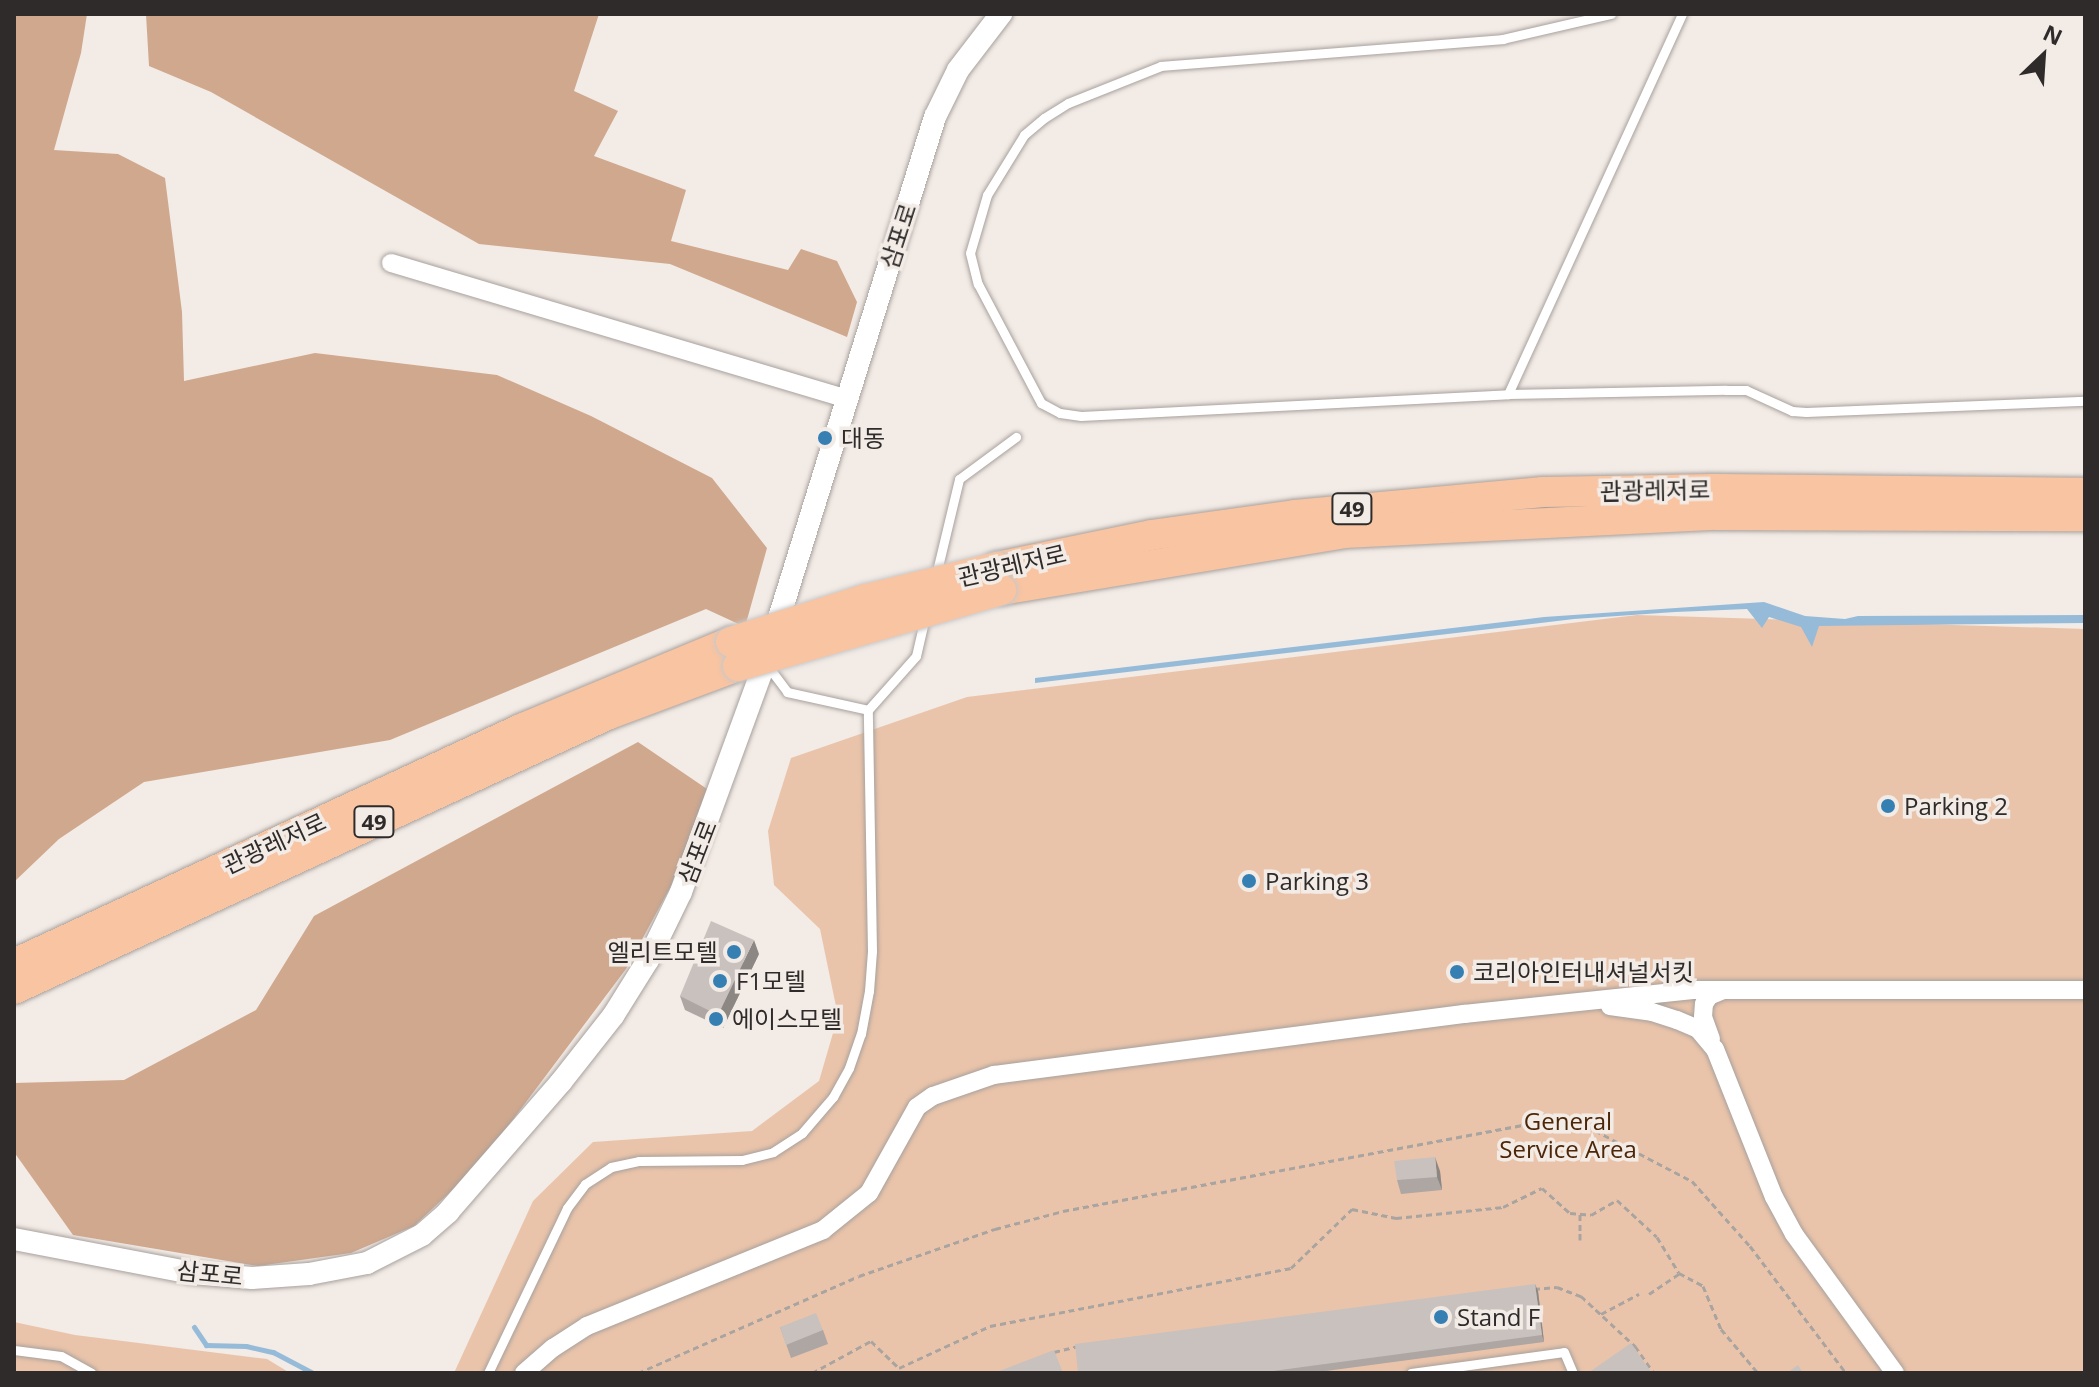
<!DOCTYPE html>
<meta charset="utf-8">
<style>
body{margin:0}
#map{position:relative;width:2099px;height:1387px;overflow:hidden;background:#f2ebe6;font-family:"Open Sans","Noto Sans KR",sans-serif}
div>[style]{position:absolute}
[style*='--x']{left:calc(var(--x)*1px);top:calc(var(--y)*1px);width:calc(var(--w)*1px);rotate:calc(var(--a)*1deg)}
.green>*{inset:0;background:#eac4aa}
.forest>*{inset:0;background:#d0a88e}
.water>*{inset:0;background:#96bbd9}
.stream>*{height:5px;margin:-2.5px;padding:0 2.5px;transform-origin:2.5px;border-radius:2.5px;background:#96bbd9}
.path>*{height:3px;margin-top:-1.5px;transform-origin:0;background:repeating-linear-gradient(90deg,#a9a4a0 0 6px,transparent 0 10px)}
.roads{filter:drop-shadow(0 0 2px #a8a19d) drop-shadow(0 0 2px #a8a19d)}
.service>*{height:9px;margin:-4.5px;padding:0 4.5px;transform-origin:4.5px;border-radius:4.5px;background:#fff}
.minor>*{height:18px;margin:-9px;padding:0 9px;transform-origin:9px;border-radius:9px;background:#fff}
.tertiary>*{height:22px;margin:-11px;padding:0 11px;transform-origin:11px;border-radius:11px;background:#fff}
.trunk>*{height:30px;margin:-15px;padding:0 15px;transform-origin:15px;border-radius:15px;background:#f8c4a2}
.bridges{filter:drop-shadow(0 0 2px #c9c8c8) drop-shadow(0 0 2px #c9c8c8)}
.trunk-bridge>*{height:30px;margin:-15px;padding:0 15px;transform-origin:15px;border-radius:15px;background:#f8c4a2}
.wall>*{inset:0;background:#ada6a3}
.shaded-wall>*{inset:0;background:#8d8784}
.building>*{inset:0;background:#c9c1bd}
.dots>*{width:22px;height:22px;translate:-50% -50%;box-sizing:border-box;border:4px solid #f2ebe6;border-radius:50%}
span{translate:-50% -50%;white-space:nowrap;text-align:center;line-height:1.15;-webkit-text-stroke:7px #f2ebe6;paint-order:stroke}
.shield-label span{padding:2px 6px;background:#f2ebe6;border:2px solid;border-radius:6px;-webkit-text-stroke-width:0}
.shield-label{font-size:22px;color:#2e2b2a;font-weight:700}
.street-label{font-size:24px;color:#2e2b2a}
.poi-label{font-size:24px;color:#2e2b2a}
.left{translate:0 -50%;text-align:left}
.right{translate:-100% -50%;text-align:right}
.park-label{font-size:24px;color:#4d2607}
.frame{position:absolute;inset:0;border:16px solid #2e2b2a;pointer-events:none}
.north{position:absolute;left:2003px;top:16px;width:80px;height:80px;-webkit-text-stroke:6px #f2ebe6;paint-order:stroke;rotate:25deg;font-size:22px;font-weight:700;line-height:32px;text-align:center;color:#2e2b2a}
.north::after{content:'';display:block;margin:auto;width:28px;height:36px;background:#2e2b2a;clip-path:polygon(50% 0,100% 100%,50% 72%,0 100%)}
</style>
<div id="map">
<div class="green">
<div style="clip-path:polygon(1637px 615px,2085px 629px,2085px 1373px,454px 1373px,533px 1201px,593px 1142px,752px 1131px,819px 1081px,838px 1016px,820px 929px,774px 885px,768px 831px,791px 758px,967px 697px)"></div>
<div style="clip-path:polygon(14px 1322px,75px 1335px,267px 1359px,290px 1373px,14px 1373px)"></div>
</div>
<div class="forest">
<div style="clip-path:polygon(14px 14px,87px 14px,81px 53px,54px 150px,118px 154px,165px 178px,182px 312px,184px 381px,315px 353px,497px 375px,591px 416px,712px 478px,767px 548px,745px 627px,706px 609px,390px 740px,144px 782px,59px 839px,14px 882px)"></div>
<div style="clip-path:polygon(146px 14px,599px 14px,574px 91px,618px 111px,594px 156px,686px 190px,671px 241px,788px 270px,801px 249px,837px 261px,857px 302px,847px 337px,670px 264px,479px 244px,211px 92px,149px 66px)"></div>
<div style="clip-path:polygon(638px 742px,707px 789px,671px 886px,626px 969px,478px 1166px,414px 1226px,351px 1253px,258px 1266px,73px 1235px,14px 1152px,14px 1083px,124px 1080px,256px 1010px,314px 916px)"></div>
</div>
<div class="water">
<div style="clip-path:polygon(1764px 602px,1805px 616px,1845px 619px,1858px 616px,2085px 615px,2085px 623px,1819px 626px,1812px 647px,1801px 627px,1769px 617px,1762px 628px,1747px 609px,1675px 612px,1574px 619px,1035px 683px,1035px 678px,1544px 617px)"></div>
</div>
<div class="stream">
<div style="--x:194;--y:1327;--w:22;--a:56"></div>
<div style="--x:206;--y:1345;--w:40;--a:1.4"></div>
<div style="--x:246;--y:1346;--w:28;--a:13"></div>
<div style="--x:273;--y:1352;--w:45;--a:27.7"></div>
</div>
<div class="path">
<div style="--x:1580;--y:1214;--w:26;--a:90"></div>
<div style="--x:1534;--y:1289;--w:23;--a:-5"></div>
<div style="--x:1557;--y:1287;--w:26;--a:21"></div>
<div style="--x:1581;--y:1296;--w:74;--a:42.8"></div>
<div style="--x:1635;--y:1346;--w:33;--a:55"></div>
<div style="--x:1649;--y:1294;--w:36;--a:-34"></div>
<div style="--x:1601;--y:1314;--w:43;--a:-27.8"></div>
<div style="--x:1054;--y:1352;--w:25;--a:-14"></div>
<div style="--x:638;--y:1373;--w:241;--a:-23.7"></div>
<div style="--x:859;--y:1276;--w:144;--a:-19.1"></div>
<div style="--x:995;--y:1229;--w:70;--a:-14.8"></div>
<div style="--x:1063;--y:1211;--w:483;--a:-10.6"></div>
<div style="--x:1538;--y:1122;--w:39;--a:-1"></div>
<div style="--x:1577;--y:1121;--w:130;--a:27.6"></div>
<div style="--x:1692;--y:1181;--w:87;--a:48.3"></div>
<div style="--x:1750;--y:1246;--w:159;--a:52.9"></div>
<div style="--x:812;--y:1373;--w:67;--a:-28.5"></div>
<div style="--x:871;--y:1341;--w:39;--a:44"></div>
<div style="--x:899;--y:1368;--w:100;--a:-24.8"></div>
<div style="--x:990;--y:1326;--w:307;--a:-10.9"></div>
<div style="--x:1291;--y:1268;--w:85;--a:-44"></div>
<div style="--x:1352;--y:1209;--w:45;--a:11.6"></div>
<div style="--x:1396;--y:1218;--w:108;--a:-5.9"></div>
<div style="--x:1503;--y:1207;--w:43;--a:-26"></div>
<div style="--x:1542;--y:1188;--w:38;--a:42"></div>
<div style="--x:1570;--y:1213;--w:21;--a:5"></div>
<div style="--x:1591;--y:1215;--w:30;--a:-30"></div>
<div style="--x:1617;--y:1200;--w:54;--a:42.8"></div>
<div style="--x:1657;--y:1237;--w:42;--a:58.6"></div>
<div style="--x:1679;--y:1273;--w:27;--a:28"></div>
<div style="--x:1703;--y:1286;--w:47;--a:67.3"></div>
<div style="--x:1721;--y:1329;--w:57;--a:49.9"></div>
</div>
<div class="roads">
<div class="service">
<div style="--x:1611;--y:14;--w:111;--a:167"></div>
<div style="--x:1503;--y:39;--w:343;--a:175.5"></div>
<div style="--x:1161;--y:66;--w:100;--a:158.3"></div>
<div style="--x:1068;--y:103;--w:28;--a:148"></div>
<div style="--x:1044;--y:118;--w:26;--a:140"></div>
<div style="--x:1024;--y:135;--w:70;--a:121.7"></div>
<div style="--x:987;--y:195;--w:60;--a:106.3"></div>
<div style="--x:970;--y:253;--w:32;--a:76"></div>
<div style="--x:978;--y:284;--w:135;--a:62.1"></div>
<div style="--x:1041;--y:403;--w:21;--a:28"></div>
<div style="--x:1060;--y:413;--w:21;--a:8"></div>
<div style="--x:1081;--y:416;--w:428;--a:-2.9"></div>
<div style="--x:1508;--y:394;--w:218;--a:-1.1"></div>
<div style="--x:1726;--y:390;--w:20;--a:0"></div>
<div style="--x:1746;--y:390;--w:51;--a:24.5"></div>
<div style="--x:1792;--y:411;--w:14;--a:4"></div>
<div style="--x:1806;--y:412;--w:279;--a:-2.3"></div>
<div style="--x:1508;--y:394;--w:418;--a:-65.4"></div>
<div style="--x:936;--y:575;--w:99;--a:-76.5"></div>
<div style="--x:959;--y:479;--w:71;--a:-36.4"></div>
<div style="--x:767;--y:665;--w:34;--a:53"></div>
<div style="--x:787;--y:692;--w:83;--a:12.5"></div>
<div style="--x:14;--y:1350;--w:47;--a:7.3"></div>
<div style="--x:61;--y:1356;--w:35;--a:29"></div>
<div style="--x:488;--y:1373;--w:183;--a:-64.4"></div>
<div style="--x:567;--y:1208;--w:30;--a:-53"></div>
<div style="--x:585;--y:1184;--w:31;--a:-33"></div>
<div style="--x:611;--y:1167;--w:29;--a:-12"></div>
<div style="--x:639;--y:1161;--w:103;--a:-0.6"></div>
<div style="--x:742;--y:1160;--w:32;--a:-14"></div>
<div style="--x:773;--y:1152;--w:35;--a:-33"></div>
<div style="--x:802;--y:1133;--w:48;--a:-49.3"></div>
<div style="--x:833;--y:1097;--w:33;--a:-61"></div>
<div style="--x:849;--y:1068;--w:36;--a:-71"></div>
<div style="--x:861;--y:1034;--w:44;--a:-79.5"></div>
<div style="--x:869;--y:991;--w:40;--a:-85.7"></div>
<div style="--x:872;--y:951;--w:241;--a:-91"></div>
<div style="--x:868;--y:710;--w:72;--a:-48.4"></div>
<div style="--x:916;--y:656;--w:40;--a:-77"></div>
<div style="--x:1411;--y:1373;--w:154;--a:-7.8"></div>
<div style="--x:1564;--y:1352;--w:23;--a:67"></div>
</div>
<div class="minor">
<div style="--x:391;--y:263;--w:474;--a:16.6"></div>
<div style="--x:1610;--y:1006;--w:42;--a:8.1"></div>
<div style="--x:1652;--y:1012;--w:26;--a:18"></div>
<div style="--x:1677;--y:1020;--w:23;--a:23"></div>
<div style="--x:1698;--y:1029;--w:26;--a:50"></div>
<div style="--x:1715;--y:1049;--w:159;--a:68.3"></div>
<div style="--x:1774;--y:1197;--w:42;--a:61.6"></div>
<div style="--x:1794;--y:1234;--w:172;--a:54"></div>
<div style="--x:1711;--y:1039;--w:23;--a:-110"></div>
<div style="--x:1703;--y:1017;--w:13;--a:-86"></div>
<div style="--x:1704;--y:1004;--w:9;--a:-58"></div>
<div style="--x:1709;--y:996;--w:15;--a:-23"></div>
<div style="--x:524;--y:1373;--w:38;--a:-41"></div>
<div style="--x:553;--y:1348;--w:40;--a:-32.9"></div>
<div style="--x:587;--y:1326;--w:255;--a:-22.1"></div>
<div style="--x:823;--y:1230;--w:59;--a:-38.8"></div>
<div style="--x:869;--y:1193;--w:98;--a:-60.8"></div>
<div style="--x:917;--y:1107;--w:19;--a:-35"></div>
<div style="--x:933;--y:1096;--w:65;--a:-19"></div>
<div style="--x:994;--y:1075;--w:474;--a:-7.4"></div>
<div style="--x:1464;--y:1014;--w:230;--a:-6"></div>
<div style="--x:1693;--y:990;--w:392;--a:0"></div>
</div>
<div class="tertiary">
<div style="--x:14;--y:1239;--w:182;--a:10.8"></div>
<div style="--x:193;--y:1273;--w:59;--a:4.8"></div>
<div style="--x:252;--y:1278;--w:57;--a:-4"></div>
<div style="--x:309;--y:1274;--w:59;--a:-10.7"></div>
<div style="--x:367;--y:1263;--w:62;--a:-27"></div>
<div style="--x:422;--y:1235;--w:35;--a:-41"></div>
<div style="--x:448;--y:1212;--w:172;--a:-49"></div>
<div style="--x:561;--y:1082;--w:84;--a:-51.8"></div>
<div style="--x:613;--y:1016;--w:66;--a:-58"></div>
<div style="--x:648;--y:960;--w:76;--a:-64.1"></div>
<div style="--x:681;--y:892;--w:244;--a:-69.9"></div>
<div style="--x:765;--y:663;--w:572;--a:-72.71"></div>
<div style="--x:935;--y:117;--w:52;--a:-63.9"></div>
<div style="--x:958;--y:70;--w:71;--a:-52.5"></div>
</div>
<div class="trunk">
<div style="--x:997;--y:567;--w:157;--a:-11.7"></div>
<div style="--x:1151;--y:535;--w:145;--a:-7.9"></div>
<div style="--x:1295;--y:515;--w:249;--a:-5.3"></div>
<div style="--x:1543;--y:492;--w:168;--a:-1"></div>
<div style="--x:1711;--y:489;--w:374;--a:0.6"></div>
<div style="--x:1001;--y:590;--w:348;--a:-9.4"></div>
<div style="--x:1344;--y:533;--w:372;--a:-2.8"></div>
<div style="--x:1716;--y:515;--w:369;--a:0.2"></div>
<div style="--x:14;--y:964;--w:561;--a:-24.87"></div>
<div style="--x:523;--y:728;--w:225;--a:-22.5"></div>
<div style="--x:14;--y:989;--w:653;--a:-24.8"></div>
<div style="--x:607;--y:715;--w:140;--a:-20.5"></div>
</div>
</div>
<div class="bridges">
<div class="trunk-bridge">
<div style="--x:731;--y:642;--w:142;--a:-17.7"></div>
<div style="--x:866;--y:599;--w:135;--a:-13.7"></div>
<div style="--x:738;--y:666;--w:274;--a:-16.1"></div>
</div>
</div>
<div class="wall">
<div style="clip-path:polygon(759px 954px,723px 1028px,685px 1010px,680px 996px)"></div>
<div style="clip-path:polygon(1440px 1171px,1442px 1190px,1401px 1194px,1397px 1180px)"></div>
<div style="clip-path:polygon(1538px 1291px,1544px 1342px,1311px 1373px,1078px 1373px)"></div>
<div style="clip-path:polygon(780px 1327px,823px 1330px,828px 1344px,791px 1358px)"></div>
</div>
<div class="shaded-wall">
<div style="clip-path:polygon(754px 940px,759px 954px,723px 1028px,718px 1015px)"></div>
<div style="clip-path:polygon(1435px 1157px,1440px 1171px,1442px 1190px,1437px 1177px)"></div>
<div style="clip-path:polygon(1535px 1284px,1538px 1291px,1544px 1342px,1542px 1335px)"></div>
</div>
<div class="building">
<div style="clip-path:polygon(711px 921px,754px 940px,718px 1015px,680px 996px)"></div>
<div style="clip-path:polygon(1435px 1157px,1437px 1177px,1397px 1180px,1394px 1161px)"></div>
<div style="clip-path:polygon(1535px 1284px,1542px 1335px,1258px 1373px,1078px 1373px,1075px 1344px)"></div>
<div style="clip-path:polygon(816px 1313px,823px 1330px,786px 1345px,780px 1327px)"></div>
<div style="clip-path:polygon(1631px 1343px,1652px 1373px,1588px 1373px)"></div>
<div style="clip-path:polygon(1054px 1350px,1063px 1373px,994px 1373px)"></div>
<div style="clip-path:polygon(1798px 1365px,1803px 1373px,1787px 1373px)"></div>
</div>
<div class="dots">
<div style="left:825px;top:438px;background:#367fb3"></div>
<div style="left:1888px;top:806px;background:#367fb3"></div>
<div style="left:1249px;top:881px;background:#367fb3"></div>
<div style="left:734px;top:952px;background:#367fb3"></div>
<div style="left:1457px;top:972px;background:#367fb3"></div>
<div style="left:720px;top:981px;background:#367fb3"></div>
<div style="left:716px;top:1019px;background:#367fb3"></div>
<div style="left:1441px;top:1317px;background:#367fb3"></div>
</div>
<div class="shield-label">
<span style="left:1352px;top:509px">49</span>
<span style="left:374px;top:822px">49</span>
</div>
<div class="street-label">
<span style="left:898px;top:236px;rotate:-72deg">삼포로</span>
<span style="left:1655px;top:490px;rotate:-1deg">관광레저로</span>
<span style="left:1012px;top:565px;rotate:-13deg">관광레저로</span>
<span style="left:274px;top:843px;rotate:-25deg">관광레저로</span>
<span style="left:697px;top:852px;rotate:-69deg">삼포로</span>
<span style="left:210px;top:1273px;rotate:6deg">삼포로</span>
</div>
<div class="poi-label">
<span class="left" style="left:841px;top:438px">대동</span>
<span class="left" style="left:1904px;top:806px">Parking 2</span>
<span class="left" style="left:1265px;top:881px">Parking 3</span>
<span class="right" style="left:718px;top:952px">엘리트모텔</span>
<span class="left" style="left:1473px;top:972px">코리아인터내셔널서킷</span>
<span class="left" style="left:736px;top:981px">F1모텔</span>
<span class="left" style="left:732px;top:1019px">에이스모텔</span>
<span class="left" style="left:1457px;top:1317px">Stand F</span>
</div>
<div class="park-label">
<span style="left:1568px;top:1135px">General<br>Service Area</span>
</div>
<div class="frame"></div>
<div class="north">N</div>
</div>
